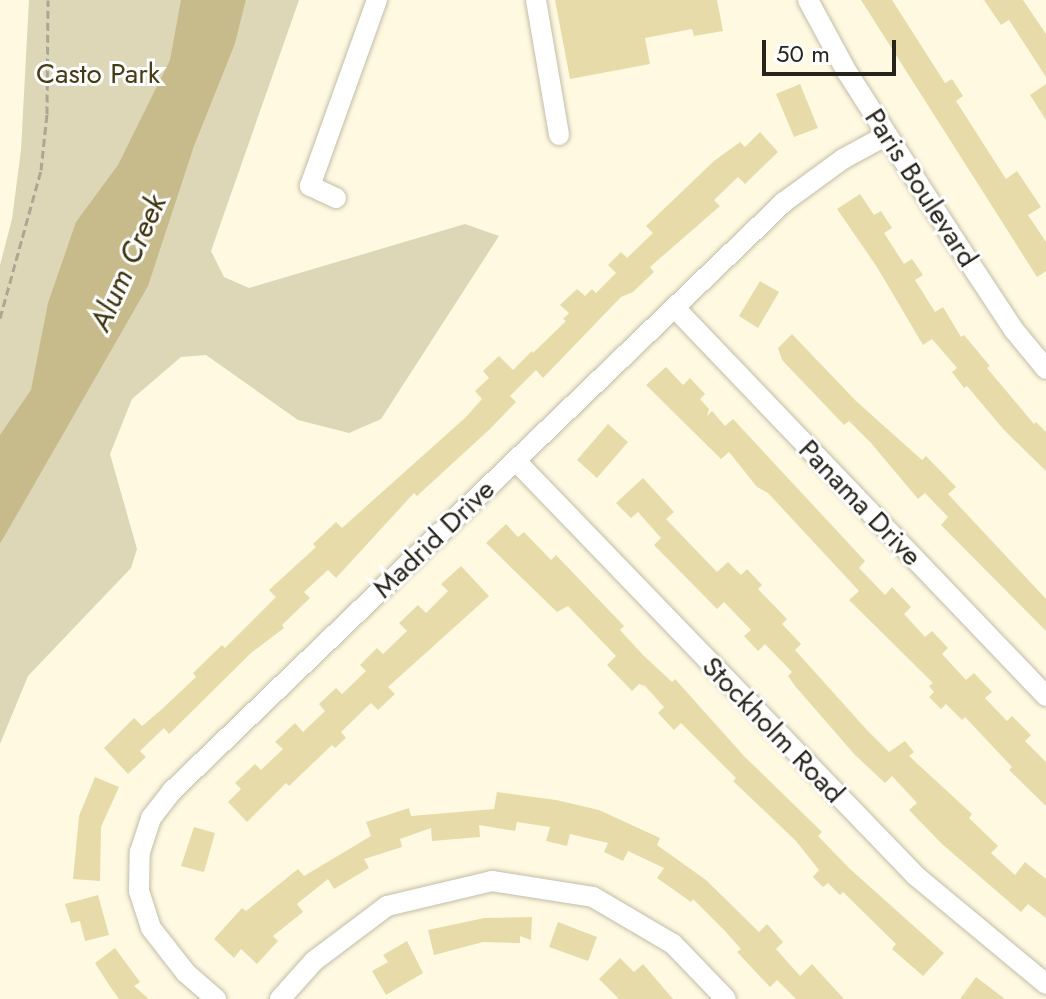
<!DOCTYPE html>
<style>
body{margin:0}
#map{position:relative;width:1046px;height:999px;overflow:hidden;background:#fff9e2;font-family:Jost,sans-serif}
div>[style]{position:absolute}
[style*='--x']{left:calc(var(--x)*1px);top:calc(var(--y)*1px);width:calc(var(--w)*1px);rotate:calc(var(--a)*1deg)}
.green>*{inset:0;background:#ddd6b7}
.water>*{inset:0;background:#c7ba8b}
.building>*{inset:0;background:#e7dbaa}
.path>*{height:3px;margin-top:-1.5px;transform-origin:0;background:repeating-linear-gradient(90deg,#aca795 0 8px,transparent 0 12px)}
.roads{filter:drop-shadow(0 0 2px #c2bda7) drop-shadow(0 0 2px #c2bda7)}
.minor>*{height:20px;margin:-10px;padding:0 10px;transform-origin:10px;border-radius:10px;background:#fff}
span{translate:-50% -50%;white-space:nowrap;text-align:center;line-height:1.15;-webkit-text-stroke:6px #fff;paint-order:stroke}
.park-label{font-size:28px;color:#453b15}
.street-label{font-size:28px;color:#26241b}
.water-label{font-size:30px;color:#3c320b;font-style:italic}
.scale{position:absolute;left:762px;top:40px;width:134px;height:36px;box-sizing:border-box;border:4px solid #26241b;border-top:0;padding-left:10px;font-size:24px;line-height:28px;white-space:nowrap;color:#26241b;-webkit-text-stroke:6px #fff;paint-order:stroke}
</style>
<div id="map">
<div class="green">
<div style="clip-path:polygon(29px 0,202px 0,0 465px,0 265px,12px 219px,21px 150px)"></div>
<div style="clip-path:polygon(246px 0,299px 0,211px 251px,224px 277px,249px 288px,465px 224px,499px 236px,381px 419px,349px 433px,298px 420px,206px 355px,181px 357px,132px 399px,110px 454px,137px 549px,131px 568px,28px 676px,0 744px,0 544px,59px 437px,193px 149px,235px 44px)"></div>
</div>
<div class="water">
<div style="clip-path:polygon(181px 0,246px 0,235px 44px,193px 149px,148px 286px,0 544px,0 435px,31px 390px,48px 303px,76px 222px,118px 165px,170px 60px)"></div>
</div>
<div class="building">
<div style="clip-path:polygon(555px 0,717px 0,723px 31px,694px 36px,692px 29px,645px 38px,650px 64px,570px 79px)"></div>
<div style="clip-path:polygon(861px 0,892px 0,945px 83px,952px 79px,963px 96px,956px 101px,1006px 179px,1017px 171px,1041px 207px,1028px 215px,1046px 242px,1046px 271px,1037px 277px)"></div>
<div style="clip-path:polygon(984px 0,1023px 0,1046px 34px,1046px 77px,1009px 20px,1001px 25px)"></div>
<div style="clip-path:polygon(800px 84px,818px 128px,794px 137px,776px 94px)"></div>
<div style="clip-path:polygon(1046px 84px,1046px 120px,1030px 95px)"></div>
<div style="clip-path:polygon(760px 132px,778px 152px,745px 184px,738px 177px,714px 200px,720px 206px,650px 267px,654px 272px,633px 292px,621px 297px,543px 378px,536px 370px,510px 396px,516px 402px,490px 429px,417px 496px,414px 493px,336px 578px,328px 570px,304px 592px,310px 598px,282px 625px,284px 628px,251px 653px,169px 734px,164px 728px,140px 751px,146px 757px,128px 774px,104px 748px,134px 718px,142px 726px,161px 710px,196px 677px,193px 673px,222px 645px,225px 648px,276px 597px,269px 590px,316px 547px,313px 544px,336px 522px,342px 528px,466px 417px,482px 399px,475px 391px,489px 378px,483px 371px,499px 356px,513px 370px,532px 351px,533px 353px,566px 321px,563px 319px,569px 313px,560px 305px,577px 289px,585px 296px,592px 289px,596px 293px,616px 273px,608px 265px,621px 252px,627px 258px,653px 233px,646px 226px,714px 161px,740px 142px,745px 147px)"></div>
<div style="clip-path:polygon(860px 194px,874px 215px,881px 211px,892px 228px,884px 233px,904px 264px,912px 259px,923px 275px,915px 280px,935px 312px,943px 307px,961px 337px,964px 335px,990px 366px,987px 368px,1034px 424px,1036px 422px,1046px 432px,1046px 471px,1004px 430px,967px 386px,964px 388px,952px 372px,957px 368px,932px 339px,923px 345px,877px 267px,837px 209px)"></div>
<div style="clip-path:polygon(760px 281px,779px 292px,758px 328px,739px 316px)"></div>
<div style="clip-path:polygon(792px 334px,856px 401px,922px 460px,926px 456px,956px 487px,948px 494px,1046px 599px,1046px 631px,941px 525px,948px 517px,925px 493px,918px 499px,871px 443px,849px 421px,844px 425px,782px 360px,778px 348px)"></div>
<div style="clip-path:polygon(666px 367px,683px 385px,690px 378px,705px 394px,700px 399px,709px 409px,707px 416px,712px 411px,725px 426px,733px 419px,865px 561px,859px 568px,885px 595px,892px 587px,911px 607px,904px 614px,925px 637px,932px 631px,948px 648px,942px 654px,966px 680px,974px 673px,992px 692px,985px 698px,1007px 721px,1012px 716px,1031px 735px,1025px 741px,1046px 762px,1046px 806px,1009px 770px,1012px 767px,965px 717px,962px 720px,946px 704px,941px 709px,929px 697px,934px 692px,929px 686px,933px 683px,849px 600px,859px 591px,768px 493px,757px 487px,729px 452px,721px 459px,646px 385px)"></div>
<div style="clip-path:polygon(608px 424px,628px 442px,597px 478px,577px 460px)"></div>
<div style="clip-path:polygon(643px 478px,674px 512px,666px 519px,717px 572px,728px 562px,741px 575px,747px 569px,762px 585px,758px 589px,787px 619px,782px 624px,801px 644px,795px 650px,867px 730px,889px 752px,905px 741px,914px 752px,909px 756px,972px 814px,969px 818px,998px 846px,991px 853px,1015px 875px,1025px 862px,1046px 879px,1046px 918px,1028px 904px,1021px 912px,942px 844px,909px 810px,917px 803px,892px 776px,885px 783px,855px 755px,795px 686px,788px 676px,792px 672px,765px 644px,758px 651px,744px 636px,751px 630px,724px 602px,717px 609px,654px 545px,661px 538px,638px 512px,631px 518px,616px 503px)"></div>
<div style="clip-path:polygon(506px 524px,518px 537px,524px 532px,551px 560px,556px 555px,624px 626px,620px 630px,643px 655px,672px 682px,675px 679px,744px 756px,822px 832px,818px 836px,850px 869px,944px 953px,923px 976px,892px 949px,896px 944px,843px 892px,840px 895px,828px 883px,823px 887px,813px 877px,819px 870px,796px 841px,733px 781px,736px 778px,681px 723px,674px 730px,658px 713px,664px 707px,645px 686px,639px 684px,632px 691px,607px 665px,616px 656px,568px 606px,557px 612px,486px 543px)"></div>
<div style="clip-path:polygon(461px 566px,489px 596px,388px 687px,395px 694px,378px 710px,371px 703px,341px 732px,346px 738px,335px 748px,332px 745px,289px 786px,286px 783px,247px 822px,228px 802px,241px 789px,235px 783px,255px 764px,261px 770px,283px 749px,275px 742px,295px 723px,303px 732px,325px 711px,319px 704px,336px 688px,342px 694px,366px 671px,360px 665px,377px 648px,383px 654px,407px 631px,399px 623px,418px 605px,426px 613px,448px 591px,441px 584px)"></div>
<div style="clip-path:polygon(95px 777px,119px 787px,101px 827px,100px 881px,73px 879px,79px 816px)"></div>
<div style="clip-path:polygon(497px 792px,556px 800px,599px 810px,660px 838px,657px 845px,706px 880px,759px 932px,767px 924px,783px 942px,776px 949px,800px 976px,812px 964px,844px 999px,796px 999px,777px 980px,770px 987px,737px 952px,741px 949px,725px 931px,693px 899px,691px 902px,657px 878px,664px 868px,628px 851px,623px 861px,604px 852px,608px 843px,570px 834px,567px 846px,546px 841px,550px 827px,517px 822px,515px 831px,479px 825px,480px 837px,432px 841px,431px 828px,400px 839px,402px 847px,364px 859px,369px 868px,334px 889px,328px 879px,297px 904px,303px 912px,273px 936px,278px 941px,257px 964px,241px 949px,234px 958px,214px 939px,242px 908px,246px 911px,298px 869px,304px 876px,371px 836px,366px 822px,409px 808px,411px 816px,494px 809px)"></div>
<div style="clip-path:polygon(194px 827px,215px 833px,204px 872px,181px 866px)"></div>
<div style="clip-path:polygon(98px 895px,109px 935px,85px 941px,80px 921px,71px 923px,65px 904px)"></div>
<div style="clip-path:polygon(532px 917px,531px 940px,520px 936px,520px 943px,483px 942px,434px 955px,428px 930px,484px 918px)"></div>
<div style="clip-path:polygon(558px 922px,597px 937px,588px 961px,549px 947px)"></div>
<div style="clip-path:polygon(407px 941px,423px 973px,386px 995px,372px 971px,388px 962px,383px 955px)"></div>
<div style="clip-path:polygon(115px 948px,140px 982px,134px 986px,149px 999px,119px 999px,109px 985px,95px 963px)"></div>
<div style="clip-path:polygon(620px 958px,634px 972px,643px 964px,673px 999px,619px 999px,599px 979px)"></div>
<div style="clip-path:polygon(976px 977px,1005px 999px,960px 999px)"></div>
</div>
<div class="path">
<div style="--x:0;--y:318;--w:154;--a:-74.5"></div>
<div style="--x:41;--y:170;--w:56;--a:-83.9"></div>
<div style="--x:47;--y:114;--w:114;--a:-89.5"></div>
</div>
<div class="roads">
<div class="minor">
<div style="--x:536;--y:0;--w:137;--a:80.3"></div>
<div style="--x:808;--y:0;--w:82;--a:61.6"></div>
<div style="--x:847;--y:72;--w:188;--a:57.4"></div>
<div style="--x:948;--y:230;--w:120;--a:56.6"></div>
<div style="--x:1014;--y:330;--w:50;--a:50.6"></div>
<div style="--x:336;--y:198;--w:29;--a:-155"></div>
<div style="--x:310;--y:186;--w:198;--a:-70.2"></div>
<div style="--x:675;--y:308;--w:537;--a:46.28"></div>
<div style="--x:516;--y:461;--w:576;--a:46.05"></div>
<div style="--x:916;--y:876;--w:169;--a:39.7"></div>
<div style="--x:216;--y:999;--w:40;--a:-139"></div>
<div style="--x:186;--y:973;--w:57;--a:-127.9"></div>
<div style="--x:151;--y:928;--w:39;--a:-108"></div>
<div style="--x:139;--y:891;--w:39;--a:-89"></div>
<div style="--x:140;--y:852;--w:36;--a:-72"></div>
<div style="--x:151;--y:818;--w:34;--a:-52"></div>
<div style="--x:172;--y:791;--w:849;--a:-43.9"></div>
<div style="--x:784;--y:202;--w:73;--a:-36.1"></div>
<div style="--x:843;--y:159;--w:50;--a:-28.6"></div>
<div style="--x:280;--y:999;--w:51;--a:-48.2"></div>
<div style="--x:314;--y:961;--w:91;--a:-37"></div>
<div style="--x:387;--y:906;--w:108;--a:-13.4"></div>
<div style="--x:492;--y:881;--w:102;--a:9"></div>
<div style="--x:593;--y:897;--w:93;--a:30.4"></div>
<div style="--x:673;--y:944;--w:76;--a:46.1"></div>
</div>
</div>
<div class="park-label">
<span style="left:98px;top:74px">Casto Park</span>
</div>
<div class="street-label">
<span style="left:921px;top:188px;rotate:57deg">Paris Boulevard</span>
<span style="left:860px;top:503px;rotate:46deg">Panama Drive</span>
<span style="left:434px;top:539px;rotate:-44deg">Madrid Drive</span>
<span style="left:773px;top:730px;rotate:46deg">Stockholm Road</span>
</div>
<div class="water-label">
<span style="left:128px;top:263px;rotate:-66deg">Alum Creek</span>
</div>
<div class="scale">50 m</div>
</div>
